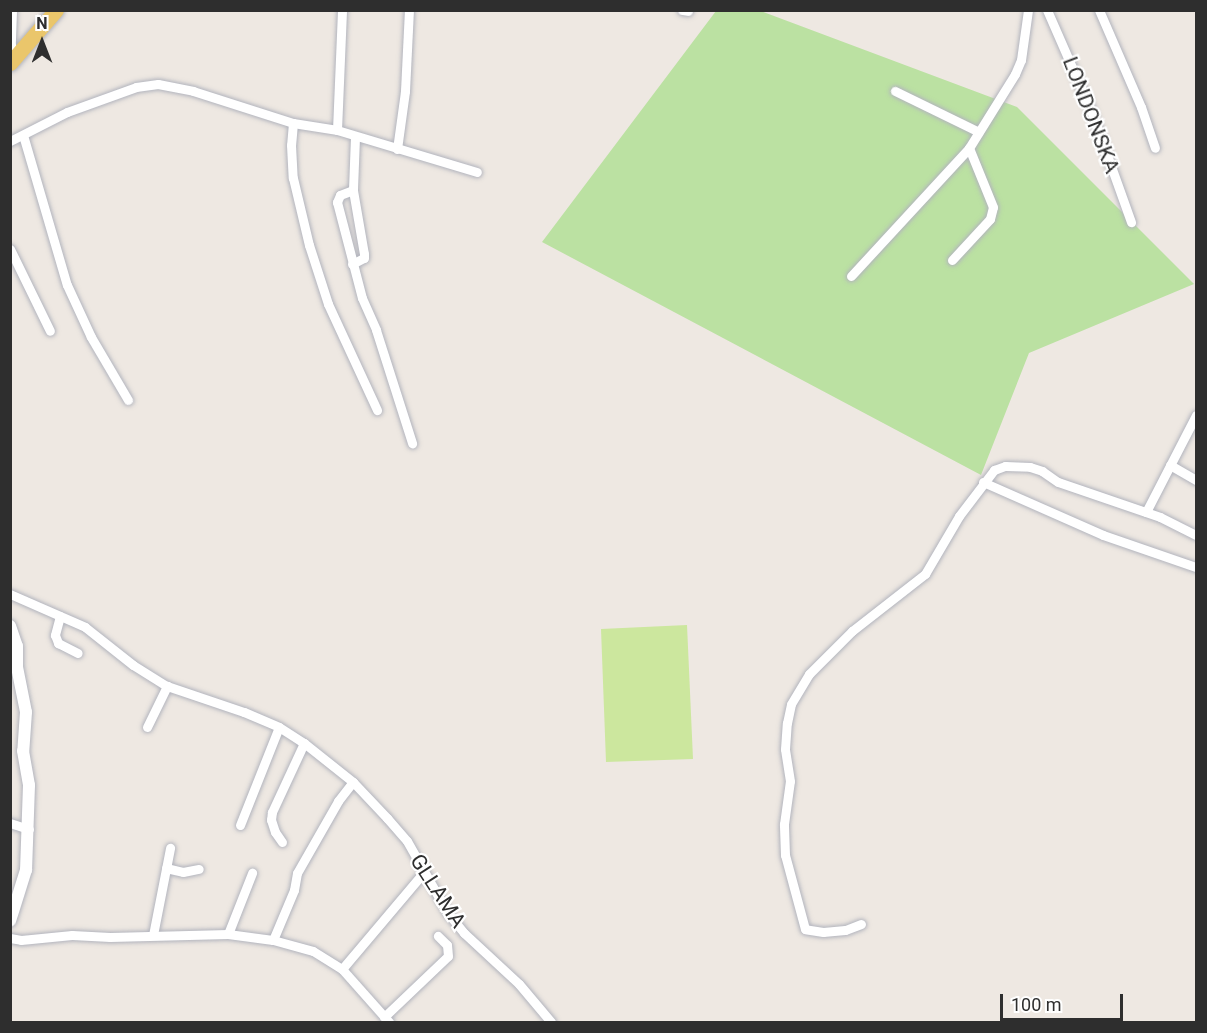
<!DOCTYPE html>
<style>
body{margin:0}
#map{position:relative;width:1207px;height:1033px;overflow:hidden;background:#eee8e2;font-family:Roboto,sans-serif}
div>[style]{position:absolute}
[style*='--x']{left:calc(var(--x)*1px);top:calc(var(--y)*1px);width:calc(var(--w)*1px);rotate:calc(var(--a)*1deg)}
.green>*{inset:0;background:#bbe1a2}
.pitch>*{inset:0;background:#cce79e}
.roads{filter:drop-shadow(0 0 2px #b2b4bd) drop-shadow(0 0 2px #b2b4bd)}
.minor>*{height:9px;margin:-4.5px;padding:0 4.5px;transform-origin:4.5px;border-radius:4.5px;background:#fff}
.tertiary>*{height:12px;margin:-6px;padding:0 6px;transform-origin:6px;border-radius:6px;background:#fff}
.primary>*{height:15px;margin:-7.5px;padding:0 7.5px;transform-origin:7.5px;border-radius:7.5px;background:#eac66b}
span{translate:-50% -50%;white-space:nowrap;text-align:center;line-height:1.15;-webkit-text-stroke:4.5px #fff;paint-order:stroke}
.street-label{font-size:21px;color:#2e2e2e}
.frame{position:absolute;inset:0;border:12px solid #2e2e2e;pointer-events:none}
.north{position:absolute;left:12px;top:12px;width:60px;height:60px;-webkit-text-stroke:4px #fff;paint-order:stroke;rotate:0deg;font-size:16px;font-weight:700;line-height:24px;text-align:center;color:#2e2e2e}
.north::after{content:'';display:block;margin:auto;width:21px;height:27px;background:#2e2e2e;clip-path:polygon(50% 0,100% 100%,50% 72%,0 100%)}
.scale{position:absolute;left:1000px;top:994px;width:123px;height:27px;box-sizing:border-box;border:3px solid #2e2e2e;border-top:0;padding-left:8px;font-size:18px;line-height:21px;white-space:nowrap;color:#2e2e2e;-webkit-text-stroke:4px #fff;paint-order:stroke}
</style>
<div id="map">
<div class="green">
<div style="clip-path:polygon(716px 11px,761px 11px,1017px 107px,1194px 284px,1029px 353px,981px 475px,542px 242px)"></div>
</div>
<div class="pitch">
<div style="clip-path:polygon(687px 625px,693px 759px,606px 762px,601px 629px)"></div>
</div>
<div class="roads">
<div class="minor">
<div style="--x:12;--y:10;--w:35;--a:92"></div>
<div style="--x:11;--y:45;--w:14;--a:78"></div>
<div style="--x:682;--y:10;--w:6;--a:9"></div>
<div style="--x:1047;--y:10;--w:112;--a:66.4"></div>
<div style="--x:1092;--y:113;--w:116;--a:70.3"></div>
<div style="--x:1099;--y:10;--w:106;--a:66.6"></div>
<div style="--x:1141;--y:107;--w:43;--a:71.1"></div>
<div style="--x:895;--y:91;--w:93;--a:26"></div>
<div style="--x:293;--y:123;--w:22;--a:95"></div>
<div style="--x:291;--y:145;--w:33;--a:87"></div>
<div style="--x:293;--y:178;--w:69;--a:76.6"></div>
<div style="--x:309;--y:245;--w:62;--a:72.1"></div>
<div style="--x:328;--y:304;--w:117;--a:65.2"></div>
<div style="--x:337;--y:130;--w:120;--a:-87.6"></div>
<div style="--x:23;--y:135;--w:156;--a:73.7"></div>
<div style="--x:67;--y:285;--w:57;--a:65.2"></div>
<div style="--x:91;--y:337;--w:73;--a:59.6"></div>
<div style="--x:355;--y:137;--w:53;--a:92.2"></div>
<div style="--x:353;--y:190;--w:14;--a:159"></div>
<div style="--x:340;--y:195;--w:8;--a:113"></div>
<div style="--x:337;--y:202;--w:99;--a:75.4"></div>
<div style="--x:362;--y:298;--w:35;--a:66"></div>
<div style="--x:376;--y:330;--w:119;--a:72.3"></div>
<div style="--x:10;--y:141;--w:64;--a:-27"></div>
<div style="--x:67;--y:112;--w:73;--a:-19.9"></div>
<div style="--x:136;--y:87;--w:22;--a:-8"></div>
<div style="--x:158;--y:84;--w:36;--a:11"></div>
<div style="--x:193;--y:91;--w:105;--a:17.7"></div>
<div style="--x:293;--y:123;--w:45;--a:9"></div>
<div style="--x:337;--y:130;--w:146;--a:16.7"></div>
<div style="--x:397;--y:149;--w:59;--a:-82.1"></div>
<div style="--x:405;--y:91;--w:81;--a:-87.2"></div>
<div style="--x:10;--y:249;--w:91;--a:64"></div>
<div style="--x:952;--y:260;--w:56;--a:-47.2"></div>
<div style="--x:990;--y:219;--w:12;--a:-76"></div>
<div style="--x:993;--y:207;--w:64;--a:-112.1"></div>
<div style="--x:352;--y:264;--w:13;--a:-27"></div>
<div style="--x:364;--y:258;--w:4;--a:-90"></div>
<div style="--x:364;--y:254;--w:65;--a:-99.8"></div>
<div style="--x:851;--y:276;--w:174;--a:-47.3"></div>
<div style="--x:969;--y:148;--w:87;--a:-58.1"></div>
<div style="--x:1015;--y:74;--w:15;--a:-67"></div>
<div style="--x:1021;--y:60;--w:50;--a:-82"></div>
<div style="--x:1170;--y:465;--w:30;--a:30"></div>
<div style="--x:983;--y:482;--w:131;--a:23.8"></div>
<div style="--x:1103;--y:535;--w:98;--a:19"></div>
<div style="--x:1146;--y:512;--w:109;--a:-62.7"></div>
<div style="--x:10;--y:594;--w:82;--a:23.7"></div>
<div style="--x:85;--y:627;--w:61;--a:38.4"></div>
<div style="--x:133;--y:665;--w:40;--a:32"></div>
<div style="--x:167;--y:686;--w:81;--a:18.7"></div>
<div style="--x:244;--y:712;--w:38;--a:23"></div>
<div style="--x:279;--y:727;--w:30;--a:33"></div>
<div style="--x:304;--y:743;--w:63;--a:38.5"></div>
<div style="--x:353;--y:782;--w:50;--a:46.6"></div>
<div style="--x:387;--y:818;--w:30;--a:49"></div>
<div style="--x:407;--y:841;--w:81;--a:60.6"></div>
<div style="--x:447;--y:912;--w:27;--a:51"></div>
<div style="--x:464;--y:933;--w:75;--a:42.8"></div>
<div style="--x:519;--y:984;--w:50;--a:49.9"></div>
<div style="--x:60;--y:616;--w:20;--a:105"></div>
<div style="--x:55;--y:635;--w:9;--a:69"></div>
<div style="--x:58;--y:643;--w:22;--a:27"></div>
<div style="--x:147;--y:727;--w:46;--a:-64"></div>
<div style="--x:10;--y:823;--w:20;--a:18"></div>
<div style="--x:240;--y:825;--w:105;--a:-68.3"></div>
<div style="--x:282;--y:842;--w:12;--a:-125"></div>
<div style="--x:275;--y:832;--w:13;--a:-108"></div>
<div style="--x:271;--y:820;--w:8;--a:-83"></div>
<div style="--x:272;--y:812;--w:76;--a:-65.1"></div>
<div style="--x:166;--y:868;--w:17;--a:13"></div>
<div style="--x:183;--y:872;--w:16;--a:-11"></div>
<div style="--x:861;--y:924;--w:17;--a:159"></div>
<div style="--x:845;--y:930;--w:22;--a:175"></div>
<div style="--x:823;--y:932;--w:18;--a:-171"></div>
<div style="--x:805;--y:929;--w:77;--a:-105.1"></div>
<div style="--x:785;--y:855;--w:31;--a:-92"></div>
<div style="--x:784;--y:824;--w:43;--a:-82.1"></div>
<div style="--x:790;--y:781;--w:32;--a:-99"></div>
<div style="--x:785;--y:749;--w:26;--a:-86"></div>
<div style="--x:787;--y:723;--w:19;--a:-78"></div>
<div style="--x:791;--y:704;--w:35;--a:-59"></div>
<div style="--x:809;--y:674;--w:61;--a:-45"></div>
<div style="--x:852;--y:631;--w:93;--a:-38"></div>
<div style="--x:925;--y:574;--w:67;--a:-59.6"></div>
<div style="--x:959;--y:516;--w:58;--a:-52.7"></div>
<div style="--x:994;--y:470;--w:12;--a:-20"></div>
<div style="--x:1005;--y:466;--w:25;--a:2"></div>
<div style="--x:1030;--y:467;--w:13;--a:18"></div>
<div style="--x:1042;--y:471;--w:19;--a:35"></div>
<div style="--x:1058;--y:482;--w:108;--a:18.9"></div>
<div style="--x:1160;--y:517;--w:40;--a:26.6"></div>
<div style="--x:228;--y:934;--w:66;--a:-68.5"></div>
<div style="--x:153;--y:935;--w:89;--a:-78.9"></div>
<div style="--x:10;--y:938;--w:11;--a:10"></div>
<div style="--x:21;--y:940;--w:51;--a:-5.6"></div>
<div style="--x:72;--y:935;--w:38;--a:3"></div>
<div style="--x:110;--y:937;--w:118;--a:-1.5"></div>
<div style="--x:228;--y:934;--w:45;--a:7.6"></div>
<div style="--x:273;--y:940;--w:41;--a:15.4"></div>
<div style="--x:313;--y:951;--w:34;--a:32"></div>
<div style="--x:342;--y:969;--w:71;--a:48.4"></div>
<div style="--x:273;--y:940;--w:54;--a:-67.2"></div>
<div style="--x:294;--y:890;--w:17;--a:-80"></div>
<div style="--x:297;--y:873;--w:83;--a:-60.3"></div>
<div style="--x:338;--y:801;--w:24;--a:-52"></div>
<div style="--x:342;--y:969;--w:126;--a:-49.8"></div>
<div style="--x:384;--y:1017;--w:88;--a:-43.6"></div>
<div style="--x:448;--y:956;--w:11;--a:-95"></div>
<div style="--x:447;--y:945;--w:13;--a:-135"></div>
</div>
<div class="tertiary">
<div style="--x:10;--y:626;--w:21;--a:71"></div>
<div style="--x:17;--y:646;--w:21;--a:90"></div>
<div style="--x:17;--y:667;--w:46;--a:78.7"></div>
<div style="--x:26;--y:712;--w:39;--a:94"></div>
<div style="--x:23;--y:751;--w:35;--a:80"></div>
<div style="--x:29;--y:785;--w:85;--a:92"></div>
<div style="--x:26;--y:870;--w:53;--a:107.4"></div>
</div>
<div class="primary">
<div style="--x:10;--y:63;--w:70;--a:-49"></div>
</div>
</div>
<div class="street-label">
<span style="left:1091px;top:115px;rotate:69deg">LONDONSKA</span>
<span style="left:438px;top:891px;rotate:57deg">GLLAMA</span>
</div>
<div class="frame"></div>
<div class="north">N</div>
<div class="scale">100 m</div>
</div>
